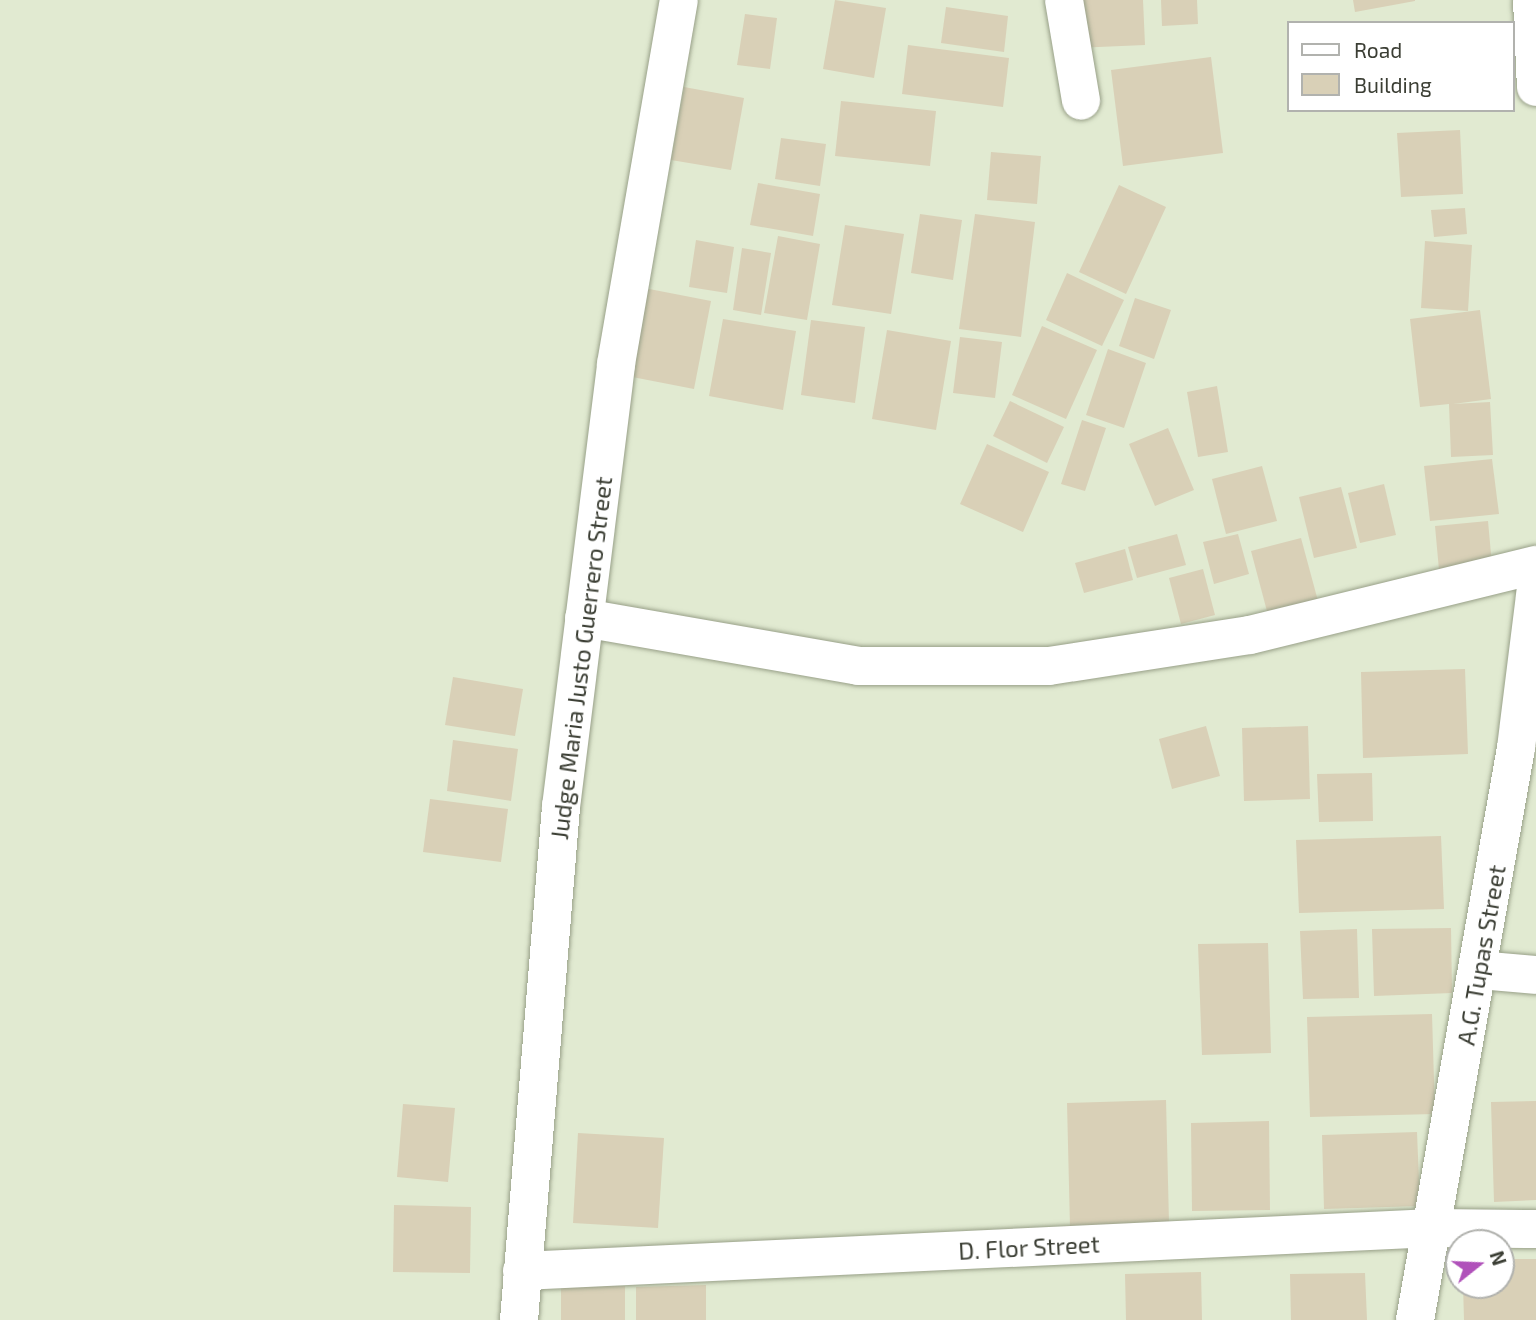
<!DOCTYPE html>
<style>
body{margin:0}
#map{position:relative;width:1536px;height:1320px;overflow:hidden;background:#e1ead1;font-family:"Exo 2",sans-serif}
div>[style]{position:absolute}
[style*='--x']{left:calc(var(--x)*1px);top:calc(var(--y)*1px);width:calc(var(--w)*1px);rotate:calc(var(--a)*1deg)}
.building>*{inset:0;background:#d9d0b7}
.roads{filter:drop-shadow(0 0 2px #98a088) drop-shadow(0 0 2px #98a088)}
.minor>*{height:38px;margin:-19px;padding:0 19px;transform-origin:19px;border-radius:19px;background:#fff}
span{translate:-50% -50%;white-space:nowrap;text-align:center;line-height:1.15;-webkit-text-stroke:5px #fff;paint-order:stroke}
.street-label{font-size:24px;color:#3b3e34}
.legend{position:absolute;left:1287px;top:21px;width:228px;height:91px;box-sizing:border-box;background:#fff;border:2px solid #b1b2ae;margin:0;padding:9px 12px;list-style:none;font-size:21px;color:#3b3e34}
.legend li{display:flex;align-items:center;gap:14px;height:35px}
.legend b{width:35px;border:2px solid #b1b2ae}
.north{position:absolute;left:1445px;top:1229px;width:70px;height:70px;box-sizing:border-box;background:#fff;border:2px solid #b1b2ae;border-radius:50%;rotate:72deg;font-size:19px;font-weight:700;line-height:28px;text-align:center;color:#3b3e34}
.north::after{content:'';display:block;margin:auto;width:24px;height:32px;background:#b051ba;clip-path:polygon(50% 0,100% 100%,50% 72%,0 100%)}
</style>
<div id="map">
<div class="building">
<div style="clip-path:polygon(835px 0,886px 8px,874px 78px,823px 69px)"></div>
<div style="clip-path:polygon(1073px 0,1143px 0,1145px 45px,1075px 48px)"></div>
<div style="clip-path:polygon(1161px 0,1197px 0,1198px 24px,1162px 26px)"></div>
<div style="clip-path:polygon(1353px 0,1415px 0,1415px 1px,1355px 12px)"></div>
<div style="clip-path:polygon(946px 7px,1008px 16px,1004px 52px,941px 43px)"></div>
<div style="clip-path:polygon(745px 14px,777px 18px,770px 69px,737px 65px)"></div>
<div style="clip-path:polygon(908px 45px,1009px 58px,1003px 107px,902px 94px)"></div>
<div style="clip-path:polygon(1211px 57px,1223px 153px,1123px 166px,1111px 70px)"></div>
<div style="clip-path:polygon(684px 87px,744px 98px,731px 170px,671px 160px)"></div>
<div style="clip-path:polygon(841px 101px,936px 111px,930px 166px,835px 156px)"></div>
<div style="clip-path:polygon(1460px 130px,1463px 194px,1401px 197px,1397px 133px)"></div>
<div style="clip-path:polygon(781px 138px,826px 144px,820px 186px,775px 179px)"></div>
<div style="clip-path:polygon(991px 152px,1041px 156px,1037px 204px,987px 200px)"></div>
<div style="clip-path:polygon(758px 183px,820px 194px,813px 236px,750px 225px)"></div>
<div style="clip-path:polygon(1119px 185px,1166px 207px,1126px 294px,1079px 272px)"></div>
<div style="clip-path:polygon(1465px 208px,1467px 234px,1434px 237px,1431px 210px)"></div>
<div style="clip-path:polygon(920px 214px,962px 220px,953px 280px,911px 273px)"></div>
<div style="clip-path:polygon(975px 214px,1035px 222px,1021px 337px,959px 329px)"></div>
<div style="clip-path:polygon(845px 225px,904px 234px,891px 314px,832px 305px)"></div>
<div style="clip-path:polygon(778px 236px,820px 244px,807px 320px,764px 313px)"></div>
<div style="clip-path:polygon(696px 240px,734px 247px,727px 293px,689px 287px)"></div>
<div style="clip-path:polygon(1425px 241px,1472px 245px,1468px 311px,1421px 308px)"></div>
<div style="clip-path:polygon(742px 248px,771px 253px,761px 315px,733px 310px)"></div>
<div style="clip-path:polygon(1067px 273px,1124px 300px,1102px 346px,1046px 320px)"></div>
<div style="clip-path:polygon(639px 287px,711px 301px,694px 389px,622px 375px)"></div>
<div style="clip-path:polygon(1135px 298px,1171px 310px,1154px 359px,1119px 346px)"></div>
<div style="clip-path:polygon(1480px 310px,1491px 399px,1453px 404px,1490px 402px,1493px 455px,1451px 457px,1449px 404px,1420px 407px,1410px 319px)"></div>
<div style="clip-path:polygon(723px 319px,796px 331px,783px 410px,709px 396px)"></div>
<div style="clip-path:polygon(811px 320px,865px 327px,855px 403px,801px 395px)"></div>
<div style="clip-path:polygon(1042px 326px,1097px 350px,1066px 419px,1012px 395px)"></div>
<div style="clip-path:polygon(887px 330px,951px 341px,936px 430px,872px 419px)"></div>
<div style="clip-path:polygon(960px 337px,1002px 342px,995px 398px,953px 393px)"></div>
<div style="clip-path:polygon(1108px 349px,1146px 363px,1124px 428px,1086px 415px)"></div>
<div style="clip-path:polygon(1217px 386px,1228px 452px,1198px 457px,1187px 392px)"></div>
<div style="clip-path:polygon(1010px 401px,1064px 427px,1047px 463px,993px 436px)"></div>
<div style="clip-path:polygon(1082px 420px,1106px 428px,1085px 491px,1061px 484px)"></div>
<div style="clip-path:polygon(1168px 428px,1194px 490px,1155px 506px,1129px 444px)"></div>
<div style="clip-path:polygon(987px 444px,1049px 472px,1023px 532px,960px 504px)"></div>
<div style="clip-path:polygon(1492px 459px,1499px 514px,1430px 521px,1424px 466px)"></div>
<div style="clip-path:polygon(1262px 466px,1277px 521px,1226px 534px,1212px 479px)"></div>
<div style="clip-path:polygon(1384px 484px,1396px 535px,1360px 543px,1348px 493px)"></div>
<div style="clip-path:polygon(1341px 487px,1357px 548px,1314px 558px,1299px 497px)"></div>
<div style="clip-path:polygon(1488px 521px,1492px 565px,1439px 570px,1435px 526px)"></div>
<div style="clip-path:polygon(1177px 534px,1186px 565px,1137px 578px,1128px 547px)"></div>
<div style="clip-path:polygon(1238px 534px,1249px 574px,1214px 584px,1203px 542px)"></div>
<div style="clip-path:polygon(1301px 538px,1318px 601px,1268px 615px,1251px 551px)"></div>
<div style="clip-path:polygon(1125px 549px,1133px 580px,1084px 593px,1075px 563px)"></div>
<div style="clip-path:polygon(1203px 569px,1215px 615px,1181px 624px,1169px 578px)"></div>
<div style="clip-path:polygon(1465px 669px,1468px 754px,1363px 758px,1361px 672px)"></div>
<div style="clip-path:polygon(453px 677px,523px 689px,515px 736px,445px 725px)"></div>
<div style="clip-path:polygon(1206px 726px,1220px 776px,1172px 789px,1159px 739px)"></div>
<div style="clip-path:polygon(1308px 726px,1310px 799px,1244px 801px,1242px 728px)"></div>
<div style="clip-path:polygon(453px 740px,518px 749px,511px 801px,447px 791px)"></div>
<div style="clip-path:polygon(1372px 773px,1373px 821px,1319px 822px,1317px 774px)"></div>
<div style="clip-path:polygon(430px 799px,508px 809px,501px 862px,423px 852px)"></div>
<div style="clip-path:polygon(1441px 836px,1444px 909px,1299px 913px,1296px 840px)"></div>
<div style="clip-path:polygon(1451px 928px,1452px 993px,1374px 996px,1372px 929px)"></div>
<div style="clip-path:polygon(1357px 929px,1359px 998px,1303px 999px,1300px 931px)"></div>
<div style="clip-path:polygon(1268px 943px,1271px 1053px,1202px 1055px,1198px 944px)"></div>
<div style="clip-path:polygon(1432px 1014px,1435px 1114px,1310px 1117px,1307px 1017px)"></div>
<div style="clip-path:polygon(1166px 1100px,1169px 1223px,1070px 1227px,1067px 1103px)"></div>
<div style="clip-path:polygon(1536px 1101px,1536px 1200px,1494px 1202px,1491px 1102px)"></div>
<div style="clip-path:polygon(403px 1104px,455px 1108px,448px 1182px,397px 1177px)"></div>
<div style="clip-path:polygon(1269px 1121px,1270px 1210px,1192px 1211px,1191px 1123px)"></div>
<div style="clip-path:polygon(1417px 1132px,1420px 1206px,1324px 1209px,1322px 1135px)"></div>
<div style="clip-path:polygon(578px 1133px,664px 1138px,658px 1228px,573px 1223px)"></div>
<div style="clip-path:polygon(394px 1205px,471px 1207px,470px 1273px,393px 1272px)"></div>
<div style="clip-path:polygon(1501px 1259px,1536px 1259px,1536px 1320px,1464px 1320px,1463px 1285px,1501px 1285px)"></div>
<div style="clip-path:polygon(1201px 1272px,1202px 1320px,1126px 1320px,1125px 1274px)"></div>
<div style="clip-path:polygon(1365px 1273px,1367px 1320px,1291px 1320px,1290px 1274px)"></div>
<div style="clip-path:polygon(561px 1285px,625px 1286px,625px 1320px,561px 1320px)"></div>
<div style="clip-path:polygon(706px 1285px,706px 1320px,636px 1320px,636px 1287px)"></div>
</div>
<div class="roads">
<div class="minor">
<div style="--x:1064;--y:0;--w:102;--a:80.4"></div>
<div style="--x:1532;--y:0;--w:87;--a:87.4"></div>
<div style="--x:584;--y:618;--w:278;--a:9.9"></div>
<div style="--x:858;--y:666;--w:191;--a:0"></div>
<div style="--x:1049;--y:666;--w:203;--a:-8.8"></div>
<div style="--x:1250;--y:635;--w:294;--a:-13.8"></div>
<div style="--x:1479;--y:970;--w:57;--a:5"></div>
<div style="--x:522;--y:1271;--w:912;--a:-2.7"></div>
<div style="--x:1433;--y:1228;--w:103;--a:0.6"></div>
<div style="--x:519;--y:1320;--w:515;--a:-85.32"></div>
<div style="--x:561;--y:807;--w:446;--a:-82.9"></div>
<div style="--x:616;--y:364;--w:369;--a:-80.2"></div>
<div style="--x:1415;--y:1320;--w:581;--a:-79.99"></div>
<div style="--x:1516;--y:748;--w:161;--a:-82.9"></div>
</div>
</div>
<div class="street-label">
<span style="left:581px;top:658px;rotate:-83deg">Judge Maria Justo Guerrero Street</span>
<span style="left:1481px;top:955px;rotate:-80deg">A.G. Tupas Street</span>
<span style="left:1029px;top:1247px;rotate:-3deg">D. Flor Street</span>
</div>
<ul class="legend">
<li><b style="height:9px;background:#fff"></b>Road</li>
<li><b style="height:19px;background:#d9d0b7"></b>Building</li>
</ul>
<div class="north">N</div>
</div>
